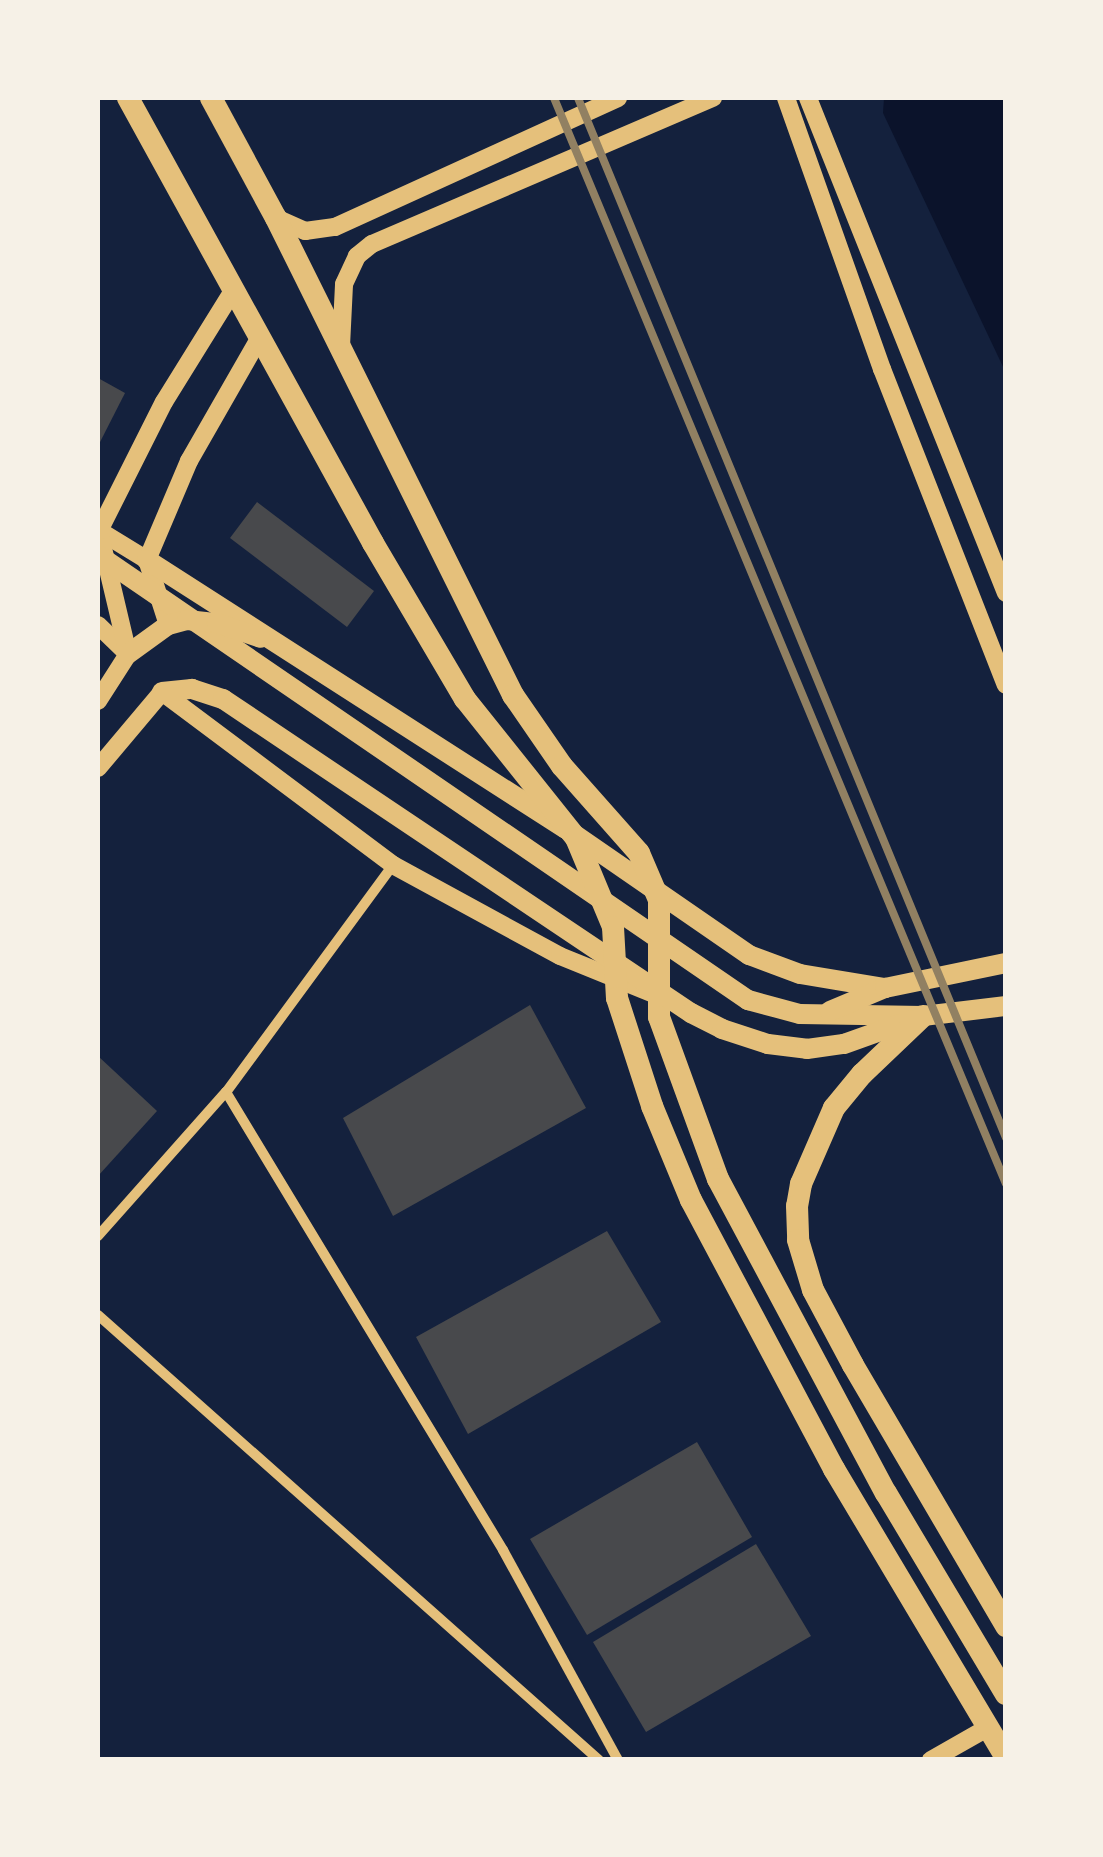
<!DOCTYPE html>
<style>
body{margin:0}
#map{position:relative;width:1103px;height:1857px;overflow:hidden;background:#14213d;font-family:Montserrat,sans-serif}
div>[style]{position:absolute}
[style*='--x']{left:calc(var(--x)*1px);top:calc(var(--y)*1px);width:calc(var(--w)*1px);rotate:calc(var(--a)*1deg)}
.water>*{inset:0;background:#0b132b}
.building>*{inset:0;background:#48494c}
.minor>*{height:10px;margin:-5px;padding:0 5px;transform-origin:5px;border-radius:5px;background:#e5c07b}
.tertiary>*{height:18px;margin:-9px;padding:0 9px;transform-origin:9px;border-radius:9px;background:#e5c07b}
.secondary>*{height:20px;margin:-10px;padding:0 10px;transform-origin:10px;border-radius:10px;background:#e5c07b}
.trunk>*{height:22px;margin:-11px;padding:0 11px;transform-origin:11px;border-radius:11px;background:#e5c07b}
.rail>*{height:8px;margin:-4px;padding:0 4px;transform-origin:4px;border-radius:4px;background:#918062}
span{translate:-50% -50%;white-space:nowrap;text-align:center;line-height:1.15;-webkit-text-stroke:10px #f6f1e7;paint-order:stroke}
.frame{position:absolute;inset:0;border:100px solid #f6f1e7;pointer-events:none}
</style>
<div id="map">
<div class="water">
<div style="clip-path:polygon(884px 98px,1005px 98px,1005px 371px,883px 113px)"></div>
</div>
<div class="building">
<div style="clip-path:polygon(98px 378px,125px 393px,98px 446px)"></div>
<div style="clip-path:polygon(257px 502px,374px 591px,347px 627px,230px 538px)"></div>
<div style="clip-path:polygon(530px 1005px,586px 1108px,393px 1216px,343px 1118px)"></div>
<div style="clip-path:polygon(98px 1056px,157px 1111px,98px 1176px)"></div>
<div style="clip-path:polygon(607px 1231px,661px 1322px,468px 1434px,416px 1337px)"></div>
<div style="clip-path:polygon(697px 1442px,752px 1537px,587px 1635px,530px 1539px)"></div>
<div style="clip-path:polygon(756px 1544px,811px 1636px,646px 1732px,593px 1642px)"></div>
</div>
<div class="minor">
<div style="--x:393;--y:865;--w:282;--a:126.3"></div>
<div style="--x:226;--y:1092;--w:535;--a:58.83"></div>
<div style="--x:503;--y:1550;--w:239;--a:61.3"></div>
<div style="--x:98;--y:1236;--w:193;--a:-48.4"></div>
<div style="--x:98;--y:1315;--w:670;--a:41.61"></div>
</div>
<div class="tertiary">
<div style="--x:786;--y:98;--w:288;--a:70.5"></div>
<div style="--x:882;--y:369;--w:339;--a:68.6"></div>
<div style="--x:808;--y:98;--w:533;--a:68.2"></div>
<div style="--x:276;--y:218;--w:32;--a:24"></div>
<div style="--x:305;--y:231;--w:30;--a:-8"></div>
<div style="--x:335;--y:227;--w:311;--a:-24.5"></div>
<div style="--x:341;--y:346;--w:62;--a:-87.2"></div>
<div style="--x:344;--y:284;--w:31;--a:-65"></div>
<div style="--x:357;--y:256;--w:19;--a:-39"></div>
<div style="--x:372;--y:244;--w:371;--a:-23.2"></div>
<div style="--x:98;--y:530;--w:57;--a:31.5"></div>
<div style="--x:98;--y:625;--w:42;--a:44"></div>
<div style="--x:168;--y:625;--w:68;--a:-107.9"></div>
<div style="--x:147;--y:560;--w:108;--a:-67"></div>
<div style="--x:189;--y:461;--w:141;--a:-60.2"></div>
<div style="--x:128;--y:654;--w:126;--a:-103.3"></div>
<div style="--x:99;--y:531;--w:144;--a:-63.3"></div>
<div style="--x:164;--y:402;--w:133;--a:-58.2"></div>
<div style="--x:98;--y:701;--w:56;--a:-57.4"></div>
<div style="--x:98;--y:768;--w:99;--a:-49.9"></div>
<div style="--x:162;--y:692;--w:289;--a:36.8"></div>
<div style="--x:393;--y:865;--w:190;--a:28.6"></div>
<div style="--x:560;--y:956;--w:101;--a:22"></div>
<div style="--x:931;--y:1760;--w:67;--a:-29.6"></div>
</div>
<div class="secondary">
<div style="--x:98;--y:555;--w:788;--a:34.4"></div>
<div style="--x:748;--y:1000;--w:54;--a:15.1"></div>
<div style="--x:800;--y:1014;--w:123;--a:0.9"></div>
<div style="--x:923;--y:1016;--w:84;--a:-6.9"></div>
<div style="--x:147;--y:560;--w:497;--a:32.7"></div>
<div style="--x:565;--y:828;--w:224;--a:34.6"></div>
<div style="--x:749;--y:955;--w:54;--a:20.4"></div>
<div style="--x:800;--y:974;--w:86;--a:9.4"></div>
<div style="--x:128;--y:654;--w:49;--a:-35.9"></div>
<div style="--x:168;--y:625;--w:20;--a:-15"></div>
<div style="--x:187;--y:620;--w:30;--a:6"></div>
<div style="--x:217;--y:623;--w:46;--a:18.8"></div>
<div style="--x:162;--y:692;--w:30;--a:-6"></div>
<div style="--x:192;--y:689;--w:33;--a:18"></div>
<div style="--x:223;--y:699;--w:564;--a:33.86"></div>
<div style="--x:691;--y:1013;--w:35;--a:27"></div>
<div style="--x:722;--y:1029;--w:48;--a:18.1"></div>
<div style="--x:768;--y:1044;--w:39;--a:7"></div>
<div style="--x:807;--y:1049;--w:37;--a:-8"></div>
<div style="--x:844;--y:1044;--w:71;--a:-19.7"></div>
<div style="--x:830;--y:1011;--w:60;--a:-22.7"></div>
<div style="--x:885;--y:988;--w:124;--a:-11.7"></div>
</div>
<div class="trunk">
<div style="--x:128;--y:98;--w:508;--a:61.16"></div>
<div style="--x:373;--y:543;--w:181;--a:59.5"></div>
<div style="--x:465;--y:699;--w:178;--a:51.4"></div>
<div style="--x:576;--y:838;--w:96;--a:67.4"></div>
<div style="--x:613;--y:927;--w:71;--a:86.8"></div>
<div style="--x:617;--y:998;--w:114;--a:72"></div>
<div style="--x:652;--y:1106;--w:102;--a:67.5"></div>
<div style="--x:691;--y:1200;--w:305;--a:62"></div>
<div style="--x:834;--y:1469;--w:335;--a:59.2"></div>
<div style="--x:211;--y:98;--w:136;--a:61.6"></div>
<div style="--x:276;--y:218;--w:533;--a:63.58"></div>
<div style="--x:513;--y:695;--w:86;--a:55.4"></div>
<div style="--x:562;--y:766;--w:116;--a:48.5"></div>
<div style="--x:639;--y:853;--w:51;--a:66.9"></div>
<div style="--x:659;--y:900;--w:117;--a:90"></div>
<div style="--x:659;--y:1017;--w:172;--a:70"></div>
<div style="--x:718;--y:1179;--w:356;--a:61.9"></div>
<div style="--x:886;--y:1493;--w:234;--a:59.2"></div>
<div style="--x:923;--y:1016;--w:84;--a:136.4"></div>
<div style="--x:862;--y:1074;--w:44;--a:129.5"></div>
<div style="--x:834;--y:1108;--w:83;--a:113.5"></div>
<div style="--x:801;--y:1184;--w:22;--a:100"></div>
<div style="--x:797;--y:1206;--w:34;--a:88"></div>
<div style="--x:798;--y:1240;--w:52;--a:73.3"></div>
<div style="--x:813;--y:1290;--w:85;--a:61.9"></div>
<div style="--x:853;--y:1365;--w:303;--a:59.6"></div>
</div>
<div class="rail">
<div style="--x:554;--y:98;--w:1176;--a:67.4"></div>
<div style="--x:578;--y:98;--w:1125;--a:67.63"></div>
</div>
<div class="frame"></div>
</div>
